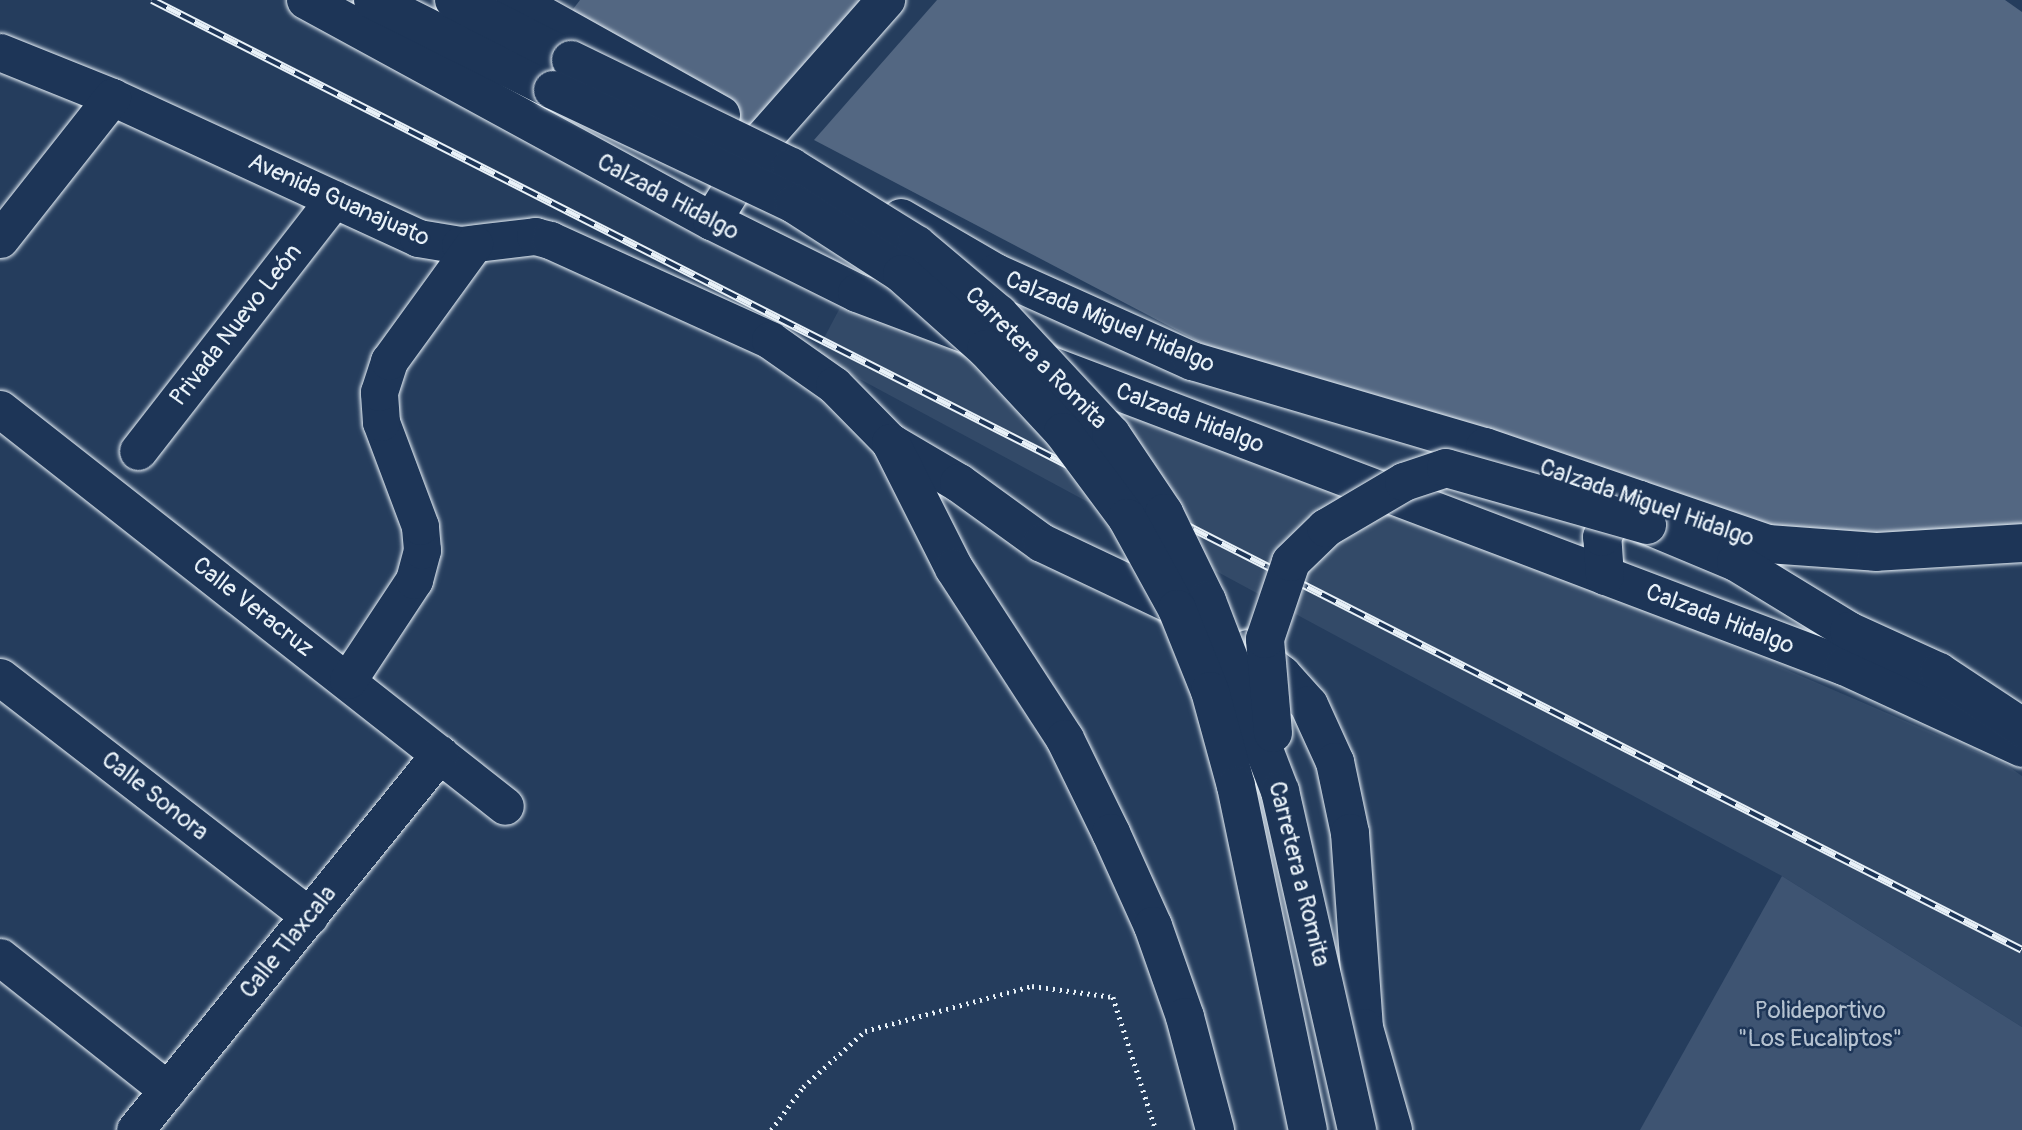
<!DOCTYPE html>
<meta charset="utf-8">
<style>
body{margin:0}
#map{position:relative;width:2022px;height:1130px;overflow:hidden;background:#253d5d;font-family:Pangolin,sans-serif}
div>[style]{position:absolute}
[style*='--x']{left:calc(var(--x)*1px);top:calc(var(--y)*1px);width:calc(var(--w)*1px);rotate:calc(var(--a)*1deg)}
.built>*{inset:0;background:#334a68}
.green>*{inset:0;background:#3e5472}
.building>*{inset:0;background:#536782}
.path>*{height:4.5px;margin-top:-2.25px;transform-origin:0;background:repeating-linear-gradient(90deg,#e8f1f8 0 2px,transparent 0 7px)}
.roads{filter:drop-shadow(0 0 2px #e8f1f8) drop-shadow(0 0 2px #e8f1f8)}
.minor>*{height:37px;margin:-18.5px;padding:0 18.5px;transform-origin:18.5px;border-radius:18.5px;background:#1d3557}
.tertiary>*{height:38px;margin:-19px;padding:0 19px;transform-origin:19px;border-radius:19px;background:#1d3557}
.primary>*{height:38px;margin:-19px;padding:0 19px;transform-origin:19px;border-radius:19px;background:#1d3557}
.rail>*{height:8px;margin-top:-4px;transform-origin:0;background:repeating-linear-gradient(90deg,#1d3557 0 16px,#e8f1f8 0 32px);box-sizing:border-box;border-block:2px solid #e8f1f8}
.bridges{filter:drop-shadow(0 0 2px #e8f1f8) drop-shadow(0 0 2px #e8f1f8)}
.primary-bridge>*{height:38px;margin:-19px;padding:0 19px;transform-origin:19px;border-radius:19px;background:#1d3557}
span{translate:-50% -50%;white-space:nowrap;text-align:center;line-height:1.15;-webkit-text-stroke:5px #1d3557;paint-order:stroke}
.street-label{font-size:24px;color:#e8f1f8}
.park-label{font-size:24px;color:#b5c2d0}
</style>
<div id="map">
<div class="built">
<div style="clip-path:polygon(842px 304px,1669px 619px,2005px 764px,2022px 776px,2022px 1027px,1782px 876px,815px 355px)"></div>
</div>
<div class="green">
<div style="clip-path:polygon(1782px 876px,2022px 1027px,2022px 1130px,1640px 1130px)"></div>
</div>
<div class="building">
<div style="clip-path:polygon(580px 0,887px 0,763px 139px,561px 25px)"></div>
<div style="clip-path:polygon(937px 0,2005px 0,2022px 12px,2022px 539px,1768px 544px,1205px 345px,814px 140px)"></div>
</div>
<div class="path">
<div style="--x:771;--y:1130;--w:54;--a:-53.3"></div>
<div style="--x:803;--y:1087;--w:84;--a:-42.1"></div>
<div style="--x:865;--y:1031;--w:173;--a:-15.1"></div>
<div style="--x:1032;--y:986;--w:82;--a:7.7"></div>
<div style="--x:1113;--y:997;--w:140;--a:72.1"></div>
</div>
<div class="roads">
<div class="minor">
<div style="--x:0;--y:52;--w:121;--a:21.9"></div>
<div style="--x:112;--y:97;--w:337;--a:24.7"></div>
<div style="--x:418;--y:238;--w:43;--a:9.5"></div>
<div style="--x:460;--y:245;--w:76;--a:-6.8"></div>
<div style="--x:535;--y:236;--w:16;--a:15"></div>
<div style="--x:550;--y:240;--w:242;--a:24.4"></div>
<div style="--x:770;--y:340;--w:78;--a:35.1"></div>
<div style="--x:834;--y:385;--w:81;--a:45.5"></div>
<div style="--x:0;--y:239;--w:181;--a:-51.7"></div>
<div style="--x:0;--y:409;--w:642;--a:38.17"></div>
<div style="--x:138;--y:451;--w:319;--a:-52.1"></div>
<div style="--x:0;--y:677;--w:391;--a:37.7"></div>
<div style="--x:348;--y:680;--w:120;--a:-56.6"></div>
<div style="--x:414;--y:580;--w:31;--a:-75"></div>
<div style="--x:422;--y:550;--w:24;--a:-95"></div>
<div style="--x:420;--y:526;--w:111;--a:-110.6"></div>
<div style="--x:381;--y:422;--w:30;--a:-94"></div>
<div style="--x:379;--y:392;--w:33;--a:-72"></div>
<div style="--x:389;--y:361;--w:145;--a:-54"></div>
<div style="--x:0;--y:957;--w:214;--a:38.4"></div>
<div style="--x:135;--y:1130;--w:484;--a:-51"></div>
</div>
<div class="tertiary">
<div style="--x:306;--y:0;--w:462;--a:28.6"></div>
<div style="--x:712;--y:221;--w:162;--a:26.4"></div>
<div style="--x:857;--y:293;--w:120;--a:20.6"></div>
<div style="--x:515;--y:0;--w:236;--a:29.2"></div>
<div style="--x:901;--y:218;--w:110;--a:30.1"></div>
<div style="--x:996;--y:273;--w:215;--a:24.2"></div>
<div style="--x:1192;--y:361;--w:305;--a:16.4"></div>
<div style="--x:1485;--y:447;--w:299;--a:18.9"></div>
<div style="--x:1768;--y:544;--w:108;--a:4.2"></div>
<div style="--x:1876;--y:552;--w:146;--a:-3.5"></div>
<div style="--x:712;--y:221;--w:97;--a:-58.1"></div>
<div style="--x:763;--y:139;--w:186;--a:-48.5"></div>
<div style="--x:1038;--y:361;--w:862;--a:20.73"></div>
<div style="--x:1844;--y:666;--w:196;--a:24.7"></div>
<div style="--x:1605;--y:576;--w:39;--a:-94"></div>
<div style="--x:1602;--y:537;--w:29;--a:-61"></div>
<div style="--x:1616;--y:512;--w:26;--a:-28"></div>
</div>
<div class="primary">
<div style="--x:373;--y:0;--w:201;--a:26.6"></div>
<div style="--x:454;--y:0;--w:131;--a:27.1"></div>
<div style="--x:891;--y:443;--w:79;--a:30.5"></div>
<div style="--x:959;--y:483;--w:102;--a:35.9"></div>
<div style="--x:1042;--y:543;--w:166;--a:25.3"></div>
<div style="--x:891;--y:443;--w:140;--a:63.3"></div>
<div style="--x:954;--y:568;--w:204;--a:57"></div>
<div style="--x:1065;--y:739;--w:105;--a:63.9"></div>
<div style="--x:1111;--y:833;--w:102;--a:65.7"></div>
<div style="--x:1153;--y:926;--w:96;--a:70.6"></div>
<div style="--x:1185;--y:1017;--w:117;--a:75.1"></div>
<div style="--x:1647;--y:525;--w:96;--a:22.6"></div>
<div style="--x:1736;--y:562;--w:132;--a:31.4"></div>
<div style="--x:1849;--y:631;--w:99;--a:24.5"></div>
<div style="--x:1939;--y:672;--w:100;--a:33.5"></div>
<div style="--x:1248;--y:649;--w:43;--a:37.4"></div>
<div style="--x:1282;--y:675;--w:40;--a:48"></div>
<div style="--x:1309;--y:705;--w:63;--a:65.5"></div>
<div style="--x:1335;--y:762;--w:73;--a:78.1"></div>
<div style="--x:1350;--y:833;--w:196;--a:85.9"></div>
<div style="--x:1364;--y:1028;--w:106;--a:74.1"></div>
</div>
</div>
<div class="rail">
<div style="--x:152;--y:0;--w:2097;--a:26.93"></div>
</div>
<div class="bridges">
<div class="primary-bridge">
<div style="--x:571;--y:60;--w:245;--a:25.9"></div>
<div style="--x:791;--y:167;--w:148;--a:31.8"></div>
<div style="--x:917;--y:245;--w:107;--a:40.1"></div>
<div style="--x:999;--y:314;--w:164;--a:47"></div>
<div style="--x:1111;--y:434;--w:95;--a:56.1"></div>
<div style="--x:1164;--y:513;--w:98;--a:64"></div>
<div style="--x:1207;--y:601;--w:204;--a:69"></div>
<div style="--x:1280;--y:791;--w:348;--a:77.2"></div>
<div style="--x:553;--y:90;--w:267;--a:25.3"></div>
<div style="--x:794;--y:204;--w:129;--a:32.9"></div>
<div style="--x:902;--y:274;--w:113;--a:41.8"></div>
<div style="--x:986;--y:349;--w:113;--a:47.1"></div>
<div style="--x:1063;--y:432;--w:107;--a:53.3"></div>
<div style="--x:1127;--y:518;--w:104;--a:61.2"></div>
<div style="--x:1177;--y:609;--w:88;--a:68.1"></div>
<div style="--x:1210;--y:691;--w:98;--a:74.7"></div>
<div style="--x:1236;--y:786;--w:351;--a:78.2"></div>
<div style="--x:1273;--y:733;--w:94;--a:-94.9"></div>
<div style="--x:1265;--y:639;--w:81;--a:-71.3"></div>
<div style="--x:1291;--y:562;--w:49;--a:-44.2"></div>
<div style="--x:1326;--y:528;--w:91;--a:-30.5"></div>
<div style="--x:1404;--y:482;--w:44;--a:-18.4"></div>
<div style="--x:1446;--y:468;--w:209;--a:15.8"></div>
</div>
</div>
<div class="street-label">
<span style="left:668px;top:197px;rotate:28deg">Calzada Hidalgo</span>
<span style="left:339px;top:200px;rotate:24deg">Avenida Guanajuato</span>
<span style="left:1110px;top:322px;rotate:23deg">Calzada Miguel Hidalgo</span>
<span style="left:236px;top:325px;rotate:-52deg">Privada Nuevo León</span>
<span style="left:1036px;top:358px;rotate:45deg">Carretera a Romita</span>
<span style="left:1190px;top:418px;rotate:21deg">Calzada Hidalgo</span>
<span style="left:1647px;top:503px;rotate:19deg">Calzada Miguel Hidalgo</span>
<span style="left:253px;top:607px;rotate:38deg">Calle Veracruz</span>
<span style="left:1720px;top:619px;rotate:21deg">Calzada Hidalgo</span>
<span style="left:155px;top:796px;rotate:38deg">Calle Sonora</span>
<span style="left:1299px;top:874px;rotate:76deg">Carretera a Romita</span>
<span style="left:288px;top:942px;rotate:-51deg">Calle Tlaxcala</span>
</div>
<div class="park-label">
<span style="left:1820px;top:1025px">Polideportivo<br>"Los Eucaliptos"</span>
</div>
</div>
